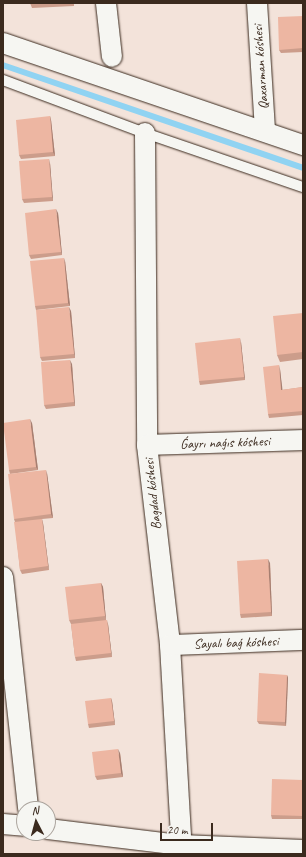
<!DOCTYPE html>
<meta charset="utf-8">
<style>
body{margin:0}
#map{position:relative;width:306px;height:857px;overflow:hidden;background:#f3e3da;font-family:Caveat,sans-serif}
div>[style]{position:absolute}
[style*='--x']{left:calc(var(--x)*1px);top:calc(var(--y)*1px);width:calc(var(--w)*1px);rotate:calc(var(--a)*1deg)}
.stream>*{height:5.5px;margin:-2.75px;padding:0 2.75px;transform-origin:2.75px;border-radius:2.75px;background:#90d3f2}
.roads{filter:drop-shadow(0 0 1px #3b2a1e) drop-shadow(0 0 1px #3b2a1e)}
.lane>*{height:10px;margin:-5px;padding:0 5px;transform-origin:5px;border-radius:5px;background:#f6f6f2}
.street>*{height:20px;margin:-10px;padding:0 10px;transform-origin:10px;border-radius:10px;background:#f6f6f2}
.wall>*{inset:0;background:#cc9d8b}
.shaded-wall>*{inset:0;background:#a67f71}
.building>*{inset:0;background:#edb6a2}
span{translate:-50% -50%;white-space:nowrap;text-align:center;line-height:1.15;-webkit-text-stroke:3px #f6f6f2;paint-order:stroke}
.street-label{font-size:14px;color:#3b2a1e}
.frame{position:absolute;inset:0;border:4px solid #3b2a1e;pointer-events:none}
.north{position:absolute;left:16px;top:801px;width:40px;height:40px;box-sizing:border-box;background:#f6f6f2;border:1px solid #aba49d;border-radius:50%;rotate:354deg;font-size:11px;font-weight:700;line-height:16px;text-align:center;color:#3b2a1e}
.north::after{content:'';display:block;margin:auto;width:14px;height:18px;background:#3b2a1e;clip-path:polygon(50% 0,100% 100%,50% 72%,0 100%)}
.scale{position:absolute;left:160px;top:823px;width:53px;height:18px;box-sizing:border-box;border:2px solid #3b2a1e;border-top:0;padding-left:5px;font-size:12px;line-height:14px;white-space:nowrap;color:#3b2a1e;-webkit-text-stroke:3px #f6f6f2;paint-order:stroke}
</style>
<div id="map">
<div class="stream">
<div style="--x:3;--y:65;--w:317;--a:18.9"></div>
</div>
<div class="roads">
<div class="lane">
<div style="--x:3;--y:80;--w:152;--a:20.5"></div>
<div style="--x:145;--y:133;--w:167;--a:18.9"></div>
</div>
<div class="street">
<div style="--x:106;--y:3;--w:54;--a:83.7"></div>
<div style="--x:257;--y:3;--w:128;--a:86.4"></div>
<div style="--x:3;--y:43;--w:317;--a:18.8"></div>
<div style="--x:145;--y:133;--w:312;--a:89.6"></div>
<div style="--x:147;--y:445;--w:201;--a:83.4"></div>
<div style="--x:170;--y:645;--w:209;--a:86.7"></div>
<div style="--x:147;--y:445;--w:156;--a:-1.8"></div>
<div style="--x:3;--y:577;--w:233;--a:83.8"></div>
<div style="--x:170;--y:645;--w:133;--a:-2.2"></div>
<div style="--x:3;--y:824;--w:21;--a:5"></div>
<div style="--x:48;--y:829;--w:134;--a:6.9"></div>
<div style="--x:181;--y:845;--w:122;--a:2.3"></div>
</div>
</div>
<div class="wall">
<div style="clip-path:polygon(30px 3px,74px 3px,74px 6px,32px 8px)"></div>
<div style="clip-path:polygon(303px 16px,303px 52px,281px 53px,279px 50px)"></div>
<div style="clip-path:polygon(50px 116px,51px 120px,55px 156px,21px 159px,19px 155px)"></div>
<div style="clip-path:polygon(50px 163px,53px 201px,24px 203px,22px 199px)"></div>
<div style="clip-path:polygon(58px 213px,62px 255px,31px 259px,29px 255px)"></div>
<div style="clip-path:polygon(65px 261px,70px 306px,36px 310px,35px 306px)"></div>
<div style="clip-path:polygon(71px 311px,75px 358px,42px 361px,40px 357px)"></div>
<div style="clip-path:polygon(303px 313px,303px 359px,280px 362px,277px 355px)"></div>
<div style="clip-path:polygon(241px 342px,245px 380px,200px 385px,199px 381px)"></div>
<div style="clip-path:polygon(72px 364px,75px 406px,46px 409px,44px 405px)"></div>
<div style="clip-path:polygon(280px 369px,282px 390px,303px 387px,303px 415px,269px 418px,268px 414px)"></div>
<div style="clip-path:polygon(32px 423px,38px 470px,10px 474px,9px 470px)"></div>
<div style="clip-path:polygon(47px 473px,53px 518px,42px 519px,43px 523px,49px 570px,22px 574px,20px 570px,15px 522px,14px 519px)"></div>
<div style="clip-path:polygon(270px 563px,272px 616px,241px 618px,240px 614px)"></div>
<div style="clip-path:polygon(101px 583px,103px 587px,106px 620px,108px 624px,112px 657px,76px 661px,75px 657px,71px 624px,69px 620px)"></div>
<div style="clip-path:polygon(287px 675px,288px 678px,286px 726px,259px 724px,257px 721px)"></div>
<div style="clip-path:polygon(111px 698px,112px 701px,115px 725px,89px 728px,88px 724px)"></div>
<div style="clip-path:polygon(120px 753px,123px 777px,97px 780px,95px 776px)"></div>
<div style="clip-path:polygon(303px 780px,303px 819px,272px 819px,271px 815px)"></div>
</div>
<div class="shaded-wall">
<div style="clip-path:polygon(50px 116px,51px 120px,55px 156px,53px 152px)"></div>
<div style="clip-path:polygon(49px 159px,50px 163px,53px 201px,52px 197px)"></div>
<div style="clip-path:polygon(56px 209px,58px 213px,62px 255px,61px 252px)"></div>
<div style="clip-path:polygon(64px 258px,65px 261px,70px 306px,68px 303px)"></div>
<div style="clip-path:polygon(69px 307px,71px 311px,75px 358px,74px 354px)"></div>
<div style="clip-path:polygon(240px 338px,241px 342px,245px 380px,244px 377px)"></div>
<div style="clip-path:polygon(70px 360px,72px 364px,75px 406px,74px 402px)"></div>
<div style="clip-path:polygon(279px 365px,280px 369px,283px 394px,281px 390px)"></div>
<div style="clip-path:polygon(30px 419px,32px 423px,38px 470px,36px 467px)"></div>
<div style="clip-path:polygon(46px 470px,47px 473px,53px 518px,51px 514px)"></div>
<div style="clip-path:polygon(42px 519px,43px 523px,49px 570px,48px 566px)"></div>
<div style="clip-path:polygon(268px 559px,270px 563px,272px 616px,271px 612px)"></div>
<div style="clip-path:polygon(101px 583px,103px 587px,106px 620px,105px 616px)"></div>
<div style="clip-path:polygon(107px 620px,108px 624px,112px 657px,111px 653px)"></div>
<div style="clip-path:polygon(287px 675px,288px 678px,286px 726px,285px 722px)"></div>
<div style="clip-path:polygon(111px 698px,112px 701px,115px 725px,114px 721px)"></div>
<div style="clip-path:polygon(118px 749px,120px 753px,123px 777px,121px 773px)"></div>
</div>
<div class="building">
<div style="clip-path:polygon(30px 3px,50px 3px,30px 4px)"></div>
<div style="clip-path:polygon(303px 16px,303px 48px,279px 50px,278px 17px)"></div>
<div style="clip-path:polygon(50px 116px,53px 152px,19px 155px,16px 120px)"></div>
<div style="clip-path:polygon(49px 159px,52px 197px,22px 199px,19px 161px)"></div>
<div style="clip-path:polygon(56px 209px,61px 252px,29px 255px,25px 213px)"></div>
<div style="clip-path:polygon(64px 258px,68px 303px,35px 306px,30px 261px)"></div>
<div style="clip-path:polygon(69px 307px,74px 354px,40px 357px,36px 310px)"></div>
<div style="clip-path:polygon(303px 313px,303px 352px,277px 355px,273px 316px)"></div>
<div style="clip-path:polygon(240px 338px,244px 377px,199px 381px,195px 343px)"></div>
<div style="clip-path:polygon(70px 360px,74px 402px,44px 405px,41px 362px)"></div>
<div style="clip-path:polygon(279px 365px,281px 390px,303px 387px,303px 411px,268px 414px,263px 367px)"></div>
<div style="clip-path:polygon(30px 419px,36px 467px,9px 470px,3px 423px)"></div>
<div style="clip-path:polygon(46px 470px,51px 514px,14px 519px,8px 474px)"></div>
<div style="clip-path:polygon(42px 519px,48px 566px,20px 570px,14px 522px)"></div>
<div style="clip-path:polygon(268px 559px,271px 612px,240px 614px,237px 561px)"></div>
<div style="clip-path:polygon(101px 583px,105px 616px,69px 620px,65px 587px)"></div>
<div style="clip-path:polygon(107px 620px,111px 653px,75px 657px,71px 624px)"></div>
<div style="clip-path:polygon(259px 673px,287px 675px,285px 722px,257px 721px)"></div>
<div style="clip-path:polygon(111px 698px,114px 721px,88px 724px,85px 701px)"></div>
<div style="clip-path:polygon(118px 749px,121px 773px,95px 776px,92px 752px)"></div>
<div style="clip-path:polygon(272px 779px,303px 780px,303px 816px,271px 815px)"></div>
</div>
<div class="street-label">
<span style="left:261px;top:67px;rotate:-94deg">Qaxarman kóshesi</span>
<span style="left:225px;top:443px;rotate:-2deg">Ǵayrı naǵıs kóshesi</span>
<span style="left:153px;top:494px;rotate:-96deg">Bagdad kóshesi</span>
<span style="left:236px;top:643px;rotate:-2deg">Sayalı baǵ kóshesi</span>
</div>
<div class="frame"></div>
<div class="north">N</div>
<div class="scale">20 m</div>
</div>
